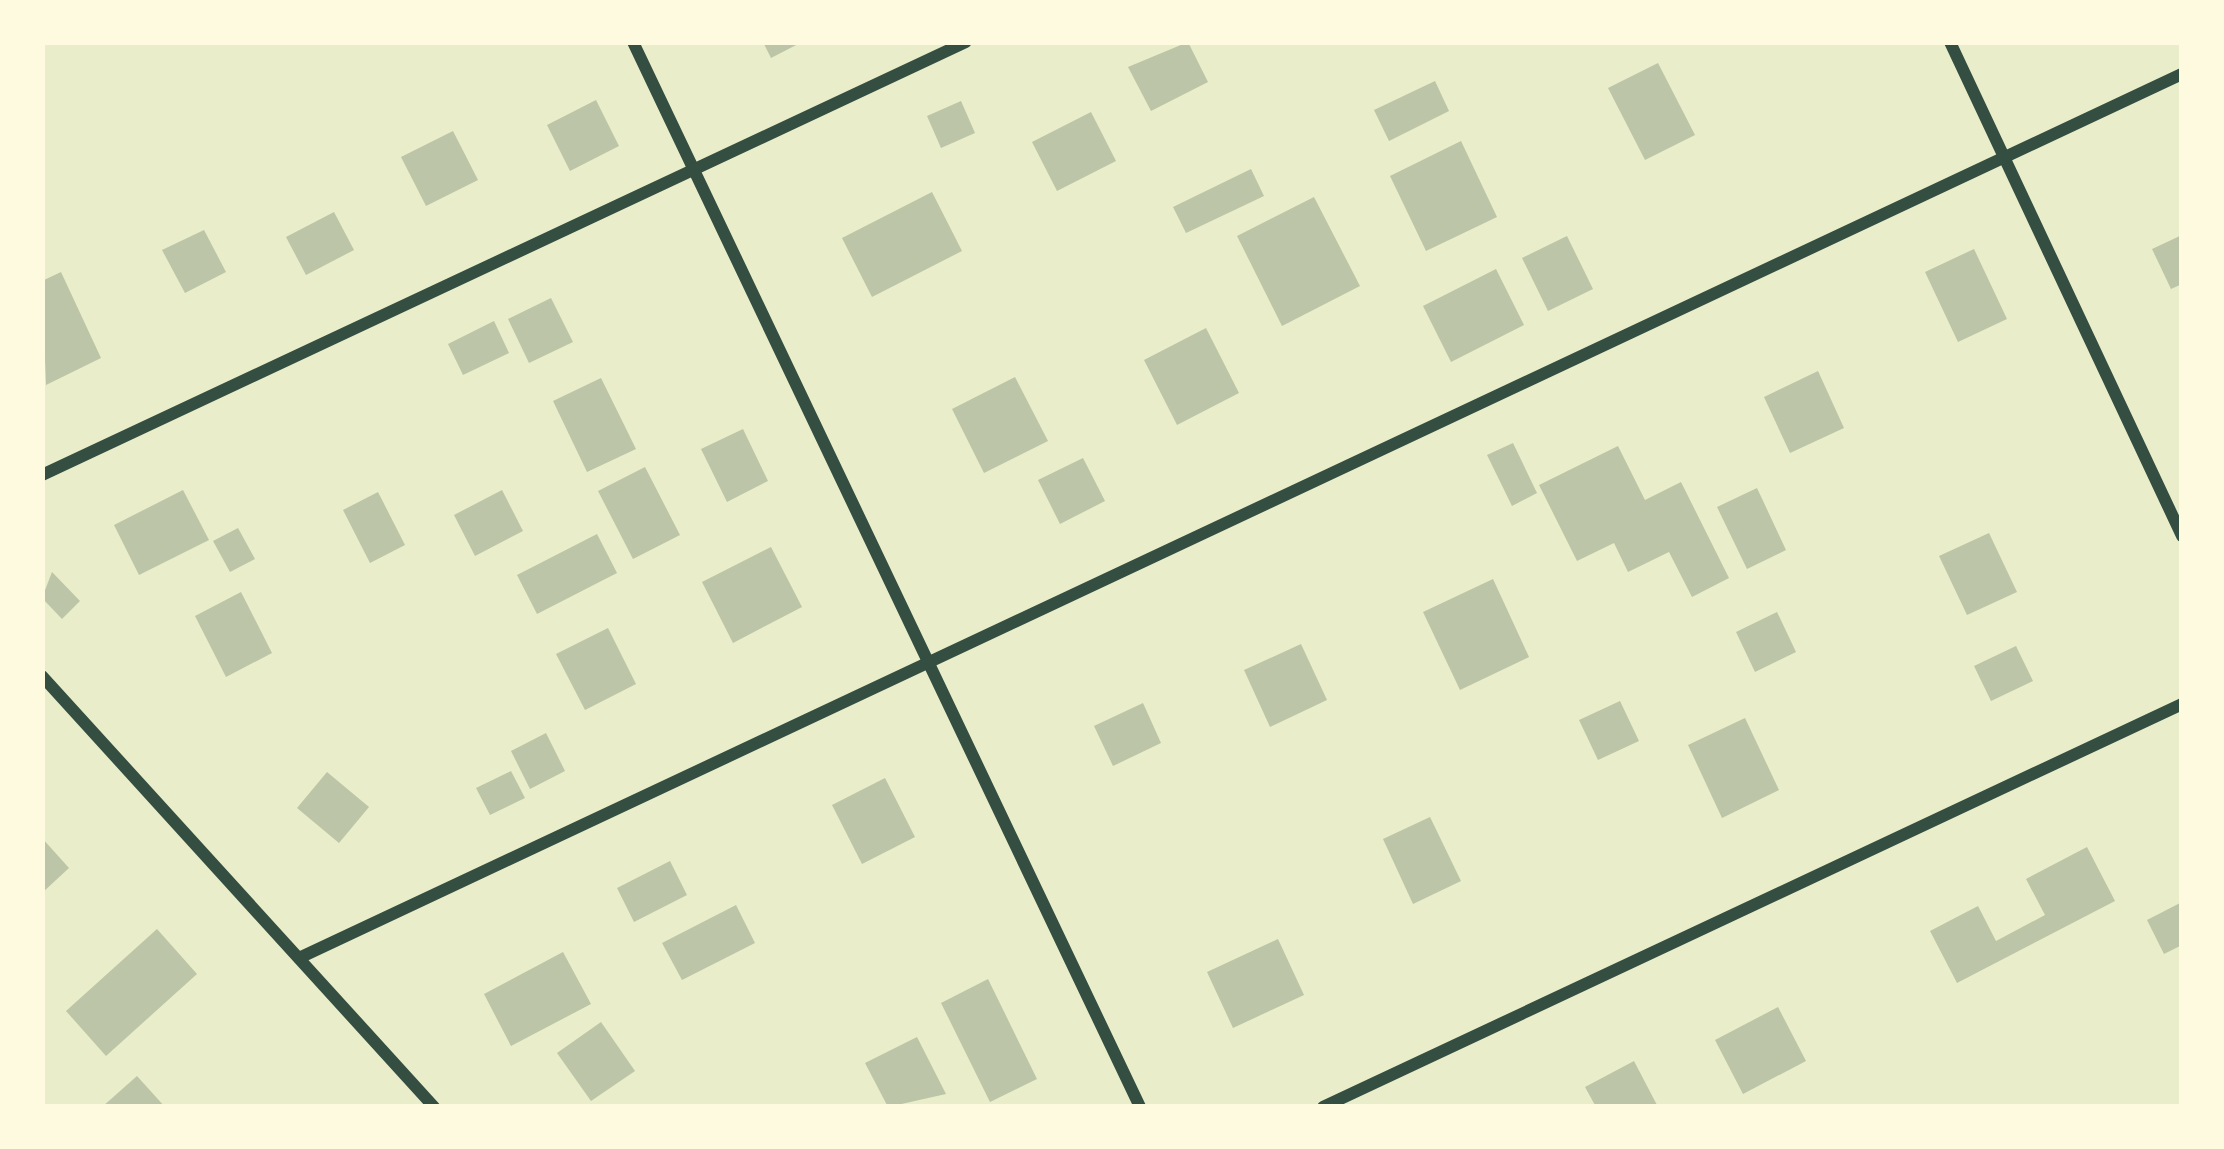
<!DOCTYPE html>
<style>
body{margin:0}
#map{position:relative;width:2224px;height:1149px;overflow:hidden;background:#e9edc9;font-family:"Libre Baskerville",serif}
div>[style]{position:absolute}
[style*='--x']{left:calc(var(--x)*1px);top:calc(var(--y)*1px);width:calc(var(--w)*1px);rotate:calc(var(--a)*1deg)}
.building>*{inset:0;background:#bcc5a7}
.minor>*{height:12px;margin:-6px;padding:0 6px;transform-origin:6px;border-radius:6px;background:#344e41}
span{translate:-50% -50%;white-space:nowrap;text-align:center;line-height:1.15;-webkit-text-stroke:12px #fefae0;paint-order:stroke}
.frame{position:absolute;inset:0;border:45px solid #fefae0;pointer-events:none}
</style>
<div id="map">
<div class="building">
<div style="clip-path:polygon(763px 42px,802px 42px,771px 58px)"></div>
<div style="clip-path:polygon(1188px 42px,1208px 82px,1151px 111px,1128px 67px)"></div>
<div style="clip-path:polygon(1658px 63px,1695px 135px,1645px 160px,1608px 88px)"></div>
<div style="clip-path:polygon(1435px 81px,1449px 111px,1389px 141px,1374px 110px)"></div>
<div style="clip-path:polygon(596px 100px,619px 146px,570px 171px,547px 125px)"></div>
<div style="clip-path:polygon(961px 101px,975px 133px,941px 148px,927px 116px)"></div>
<div style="clip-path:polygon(1091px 112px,1116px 161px,1057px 191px,1032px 142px)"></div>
<div style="clip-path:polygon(453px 131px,478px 180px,426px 206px,401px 157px)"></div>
<div style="clip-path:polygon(1461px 141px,1497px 217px,1426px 251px,1390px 176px)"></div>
<div style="clip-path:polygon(1251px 169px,1264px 196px,1186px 233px,1173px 207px)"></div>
<div style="clip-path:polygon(932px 192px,962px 251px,872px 297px,842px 238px)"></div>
<div style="clip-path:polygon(1314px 197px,1360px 286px,1282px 326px,1237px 236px)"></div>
<div style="clip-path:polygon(334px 212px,354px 250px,306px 275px,286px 237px)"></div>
<div style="clip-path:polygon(204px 230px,226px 272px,185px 293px,162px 250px)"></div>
<div style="clip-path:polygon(2182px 235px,2182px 284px,2171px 289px,2152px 249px)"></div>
<div style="clip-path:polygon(1567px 236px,1593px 289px,1548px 311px,1522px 258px)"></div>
<div style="clip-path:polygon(1974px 249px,2007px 319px,1958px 342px,1925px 272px)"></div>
<div style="clip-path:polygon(1496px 269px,1524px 325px,1451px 362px,1423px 306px)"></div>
<div style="clip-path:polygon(61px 272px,101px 358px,46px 385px,42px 281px)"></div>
<div style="clip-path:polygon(551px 298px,573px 342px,529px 363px,508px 319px)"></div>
<div style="clip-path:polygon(494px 321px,509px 353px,463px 375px,448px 344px)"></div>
<div style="clip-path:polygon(1206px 328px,1239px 393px,1177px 425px,1144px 360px)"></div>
<div style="clip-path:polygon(1818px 371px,1844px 428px,1790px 453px,1764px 397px)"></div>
<div style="clip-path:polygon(1015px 377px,1048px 441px,984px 473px,952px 409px)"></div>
<div style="clip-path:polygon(601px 378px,636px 449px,587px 472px,553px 401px)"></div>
<div style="clip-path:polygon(743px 429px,768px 481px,727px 502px,701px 449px)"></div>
<div style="clip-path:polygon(1513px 443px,1537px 493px,1512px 506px,1487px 455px)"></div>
<div style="clip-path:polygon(1618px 446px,1645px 500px,1681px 482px,1729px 578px,1692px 597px,1669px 552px,1628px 572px,1614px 543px,1577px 561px,1539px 485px)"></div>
<div style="clip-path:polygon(1083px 458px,1105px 501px,1060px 524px,1038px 480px)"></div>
<div style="clip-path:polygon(645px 467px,680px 535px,633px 559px,598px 491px)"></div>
<div style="clip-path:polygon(1757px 488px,1786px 550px,1747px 569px,1717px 507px)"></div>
<div style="clip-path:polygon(183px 490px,209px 540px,139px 575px,114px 525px)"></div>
<div style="clip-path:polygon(502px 490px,523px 531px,475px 556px,454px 515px)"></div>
<div style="clip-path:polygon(378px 492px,405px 545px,370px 563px,343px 510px)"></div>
<div style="clip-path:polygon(238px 528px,255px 559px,230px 572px,213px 541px)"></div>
<div style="clip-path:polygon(1989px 533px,2017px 592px,1967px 615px,1939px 556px)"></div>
<div style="clip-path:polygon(597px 534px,617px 573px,537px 614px,517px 575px)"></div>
<div style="clip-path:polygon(771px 547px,802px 607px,733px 643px,702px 582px)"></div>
<div style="clip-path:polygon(52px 572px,80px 601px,62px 619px,42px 598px)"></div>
<div style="clip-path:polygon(1493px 579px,1529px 657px,1460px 690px,1423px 612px)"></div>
<div style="clip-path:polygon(241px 592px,272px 653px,226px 677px,195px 616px)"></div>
<div style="clip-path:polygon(1777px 612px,1796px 652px,1755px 672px,1736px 632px)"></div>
<div style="clip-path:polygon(608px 628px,636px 684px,585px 710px,556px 654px)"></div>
<div style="clip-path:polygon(1301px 644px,1327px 700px,1270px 727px,1244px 670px)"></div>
<div style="clip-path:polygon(2016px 646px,2033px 681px,1991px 701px,1974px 666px)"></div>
<div style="clip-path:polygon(1620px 701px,1639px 741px,1598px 760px,1579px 720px)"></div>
<div style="clip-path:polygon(1143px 703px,1161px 743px,1113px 766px,1094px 726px)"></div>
<div style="clip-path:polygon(1745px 718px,1779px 790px,1722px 818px,1688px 745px)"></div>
<div style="clip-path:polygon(546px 733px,565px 771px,530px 789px,511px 751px)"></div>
<div style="clip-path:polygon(511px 771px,525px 798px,490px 815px,476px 788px)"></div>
<div style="clip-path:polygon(327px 772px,369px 807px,339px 843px,297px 808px)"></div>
<div style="clip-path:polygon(885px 778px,915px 837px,862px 864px,832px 805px)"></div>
<div style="clip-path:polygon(1430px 817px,1461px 881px,1413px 904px,1383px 839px)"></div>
<div style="clip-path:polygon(42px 838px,69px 868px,42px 893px)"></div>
<div style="clip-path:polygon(2087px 847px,2115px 901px,1957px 983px,1930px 931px,1978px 906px,1996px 941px,2045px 915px,2026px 879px)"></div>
<div style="clip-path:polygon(670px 861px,687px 895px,634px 922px,617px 888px)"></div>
<div style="clip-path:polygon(2182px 902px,2182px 945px,2164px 954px,2147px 920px)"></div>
<div style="clip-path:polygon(736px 905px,755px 943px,682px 980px,662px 943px)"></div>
<div style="clip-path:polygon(157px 929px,197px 974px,106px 1056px,66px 1011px)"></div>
<div style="clip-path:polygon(1278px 939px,1304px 995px,1233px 1028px,1207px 972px)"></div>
<div style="clip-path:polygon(563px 952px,591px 1004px,511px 1046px,484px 994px)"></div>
<div style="clip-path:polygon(988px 979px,1037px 1079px,990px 1102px,941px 1003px)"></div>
<div style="clip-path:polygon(1778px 1007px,1806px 1061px,1743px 1094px,1715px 1040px)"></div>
<div style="clip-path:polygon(601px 1022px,635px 1071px,591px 1101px,557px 1053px)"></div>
<div style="clip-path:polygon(917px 1037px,946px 1094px,888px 1107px,865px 1063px)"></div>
<div style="clip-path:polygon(1634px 1061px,1658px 1107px,1596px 1107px,1585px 1087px)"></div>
<div style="clip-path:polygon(137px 1076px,165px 1107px,102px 1107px)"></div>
</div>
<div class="minor">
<div style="--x:633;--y:42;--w:1180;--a:64.54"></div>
<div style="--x:1950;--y:42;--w:546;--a:64.84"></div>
<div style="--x:42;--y:475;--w:1020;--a:-25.11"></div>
<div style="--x:42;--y:676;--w:583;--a:47.71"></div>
<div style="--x:299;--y:958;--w:2080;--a:-25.15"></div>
<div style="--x:1323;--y:1107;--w:949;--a:-25.13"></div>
</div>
<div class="frame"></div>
</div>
